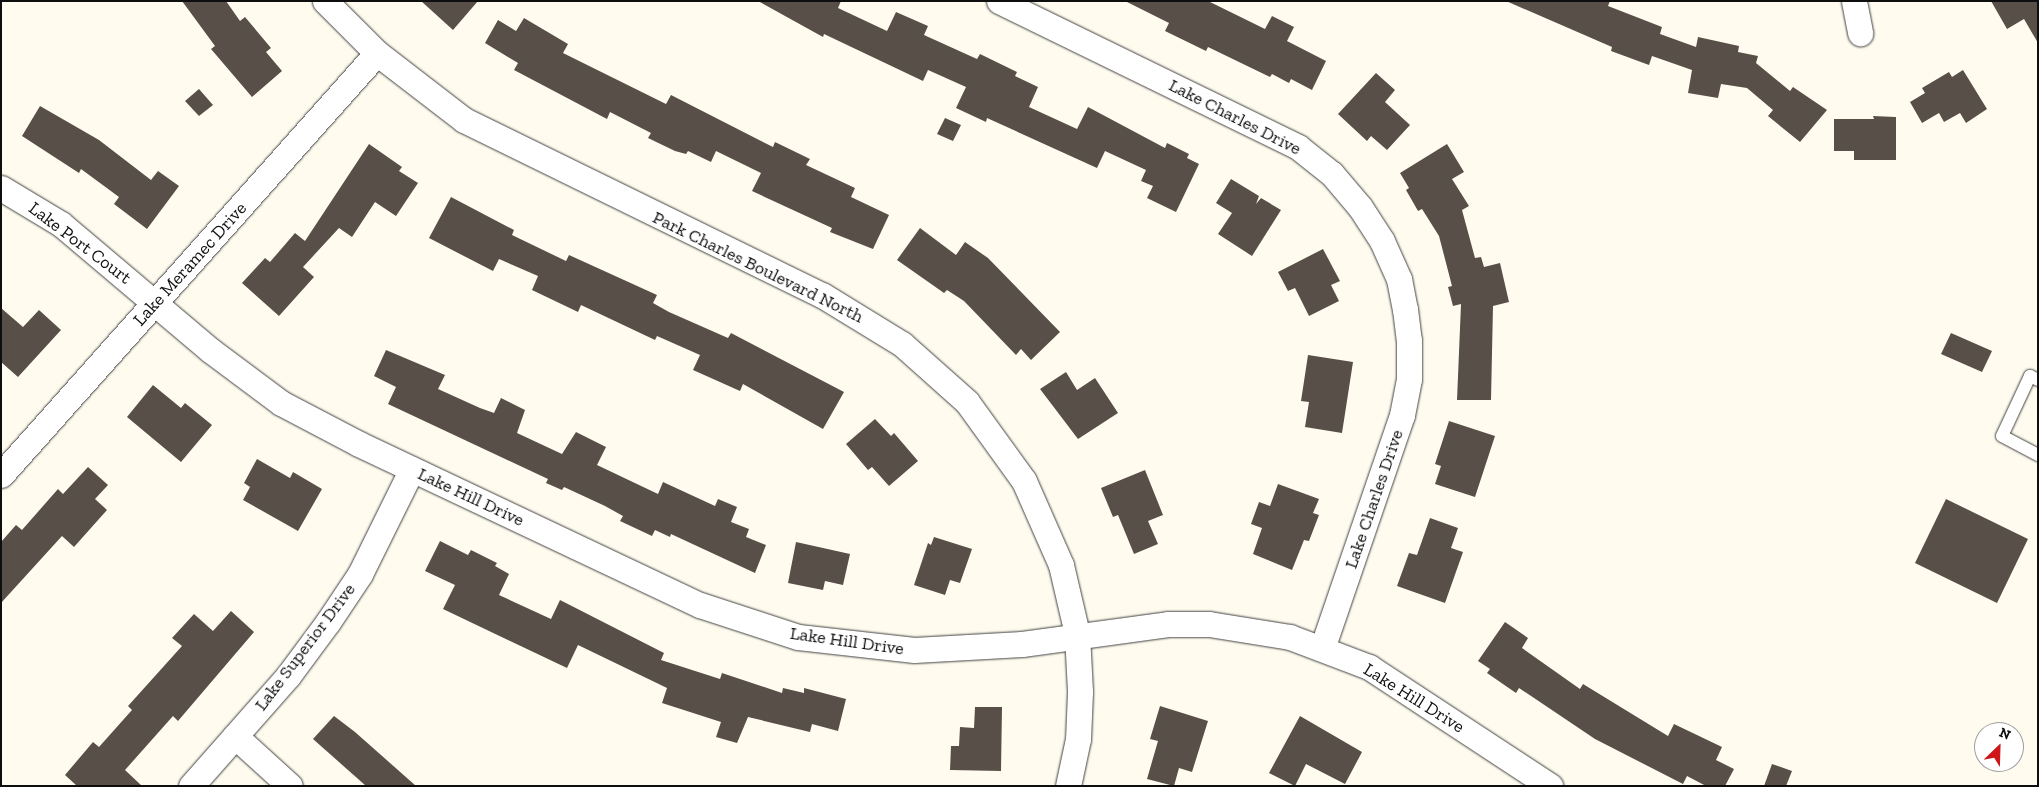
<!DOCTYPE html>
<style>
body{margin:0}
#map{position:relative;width:2039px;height:787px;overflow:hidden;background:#fffcef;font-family:"Zilla Slab",serif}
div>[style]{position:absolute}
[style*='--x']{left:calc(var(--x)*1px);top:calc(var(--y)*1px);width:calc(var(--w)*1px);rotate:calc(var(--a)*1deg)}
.building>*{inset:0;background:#584f49}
.roads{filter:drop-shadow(0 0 1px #414141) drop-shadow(0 0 1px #414141)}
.lane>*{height:12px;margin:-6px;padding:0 6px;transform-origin:6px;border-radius:6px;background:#fff}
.street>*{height:25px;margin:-12.5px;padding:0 12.5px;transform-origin:12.5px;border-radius:12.5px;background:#fff}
span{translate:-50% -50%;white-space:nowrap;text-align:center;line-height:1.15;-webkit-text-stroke:5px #fff;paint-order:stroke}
.street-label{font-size:18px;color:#0e0e0e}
.frame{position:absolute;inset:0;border:2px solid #0e0e0e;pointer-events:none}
.north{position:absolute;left:1974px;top:722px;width:50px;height:50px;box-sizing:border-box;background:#fff;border:1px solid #9f9f9f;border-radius:50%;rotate:24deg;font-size:14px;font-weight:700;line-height:20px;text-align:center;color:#0e0e0e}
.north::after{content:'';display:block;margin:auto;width:18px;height:22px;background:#ce1618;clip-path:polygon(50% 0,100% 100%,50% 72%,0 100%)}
</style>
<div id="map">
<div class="building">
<div style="clip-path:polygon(182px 1px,226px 1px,240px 21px,245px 17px,271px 48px,266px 52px,282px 71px,252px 97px,211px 49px,215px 46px)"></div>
<div style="clip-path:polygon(421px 1px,478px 1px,453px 30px)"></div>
<div style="clip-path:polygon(758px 1px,841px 1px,838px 8px,887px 31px,896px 12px,928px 26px,924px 35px,977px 59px,980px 54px,1017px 72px,1015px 76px,1038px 87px,1029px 107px,1077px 129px,1088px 107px,1165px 148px,1167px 143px,1189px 154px,1187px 158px,1199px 164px,1176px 212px,1147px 198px,1153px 186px,1141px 181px,1146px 170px,1105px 151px,1097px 168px,987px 118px,986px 122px,956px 108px,966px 87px,928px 70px,923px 81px,824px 34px,823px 37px)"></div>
<div style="clip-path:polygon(1125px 1px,1208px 1px,1265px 29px,1272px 16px,1294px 27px,1287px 41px,1326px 61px,1312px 90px,1291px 79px,1289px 83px,1272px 74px,1270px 77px,1208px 47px,1206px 51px,1165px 31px,1169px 23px)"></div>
<div style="clip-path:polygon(1506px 1px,1610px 1px,1608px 6px,1662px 27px,1660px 34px,1696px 47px,1698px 37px,1739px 46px,1738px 52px,1758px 56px,1756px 63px,1790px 91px,1793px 87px,1827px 110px,1800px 142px,1768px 116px,1773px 110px,1747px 88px,1721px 84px,1718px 98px,1688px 93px,1692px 70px,1652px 56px,1649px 65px,1611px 51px,1612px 47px)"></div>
<div style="clip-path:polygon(1991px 1px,2038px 1px,2038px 43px,2024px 19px,2007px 29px)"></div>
<div style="clip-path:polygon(524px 18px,568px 44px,563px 53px,666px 104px,671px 95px,773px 147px,775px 142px,810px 159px,806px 165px,855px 188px,851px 197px,889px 215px,873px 249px,830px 232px,832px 228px,752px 191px,761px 173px,716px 151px,711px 162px,688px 151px,686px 154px,675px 151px,648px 138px,651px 133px,610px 112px,607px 119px,514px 70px,518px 63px,485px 43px,498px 20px,516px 31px)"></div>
<div style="clip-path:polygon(1963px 70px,1987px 109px,1966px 123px,1960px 113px,1944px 122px,1939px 113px,1922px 123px,1910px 102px,1925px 93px,1922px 88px,1949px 72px,1952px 77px)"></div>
<div style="clip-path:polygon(1376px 73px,1395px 90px,1385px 102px,1410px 125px,1387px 150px,1371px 136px,1367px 141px,1338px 114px)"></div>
<div style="clip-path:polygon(199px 89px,213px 105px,199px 116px,185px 101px)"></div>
<div style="clip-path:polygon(40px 106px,99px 140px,151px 180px,158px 171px,179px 186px,147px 229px,114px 204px,119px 197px,81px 169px,79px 173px,22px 136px)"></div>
<div style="clip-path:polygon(1873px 116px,1896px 117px,1896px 160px,1854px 160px,1854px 151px,1834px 151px,1834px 119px,1874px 119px)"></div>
<div style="clip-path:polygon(945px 118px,961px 125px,953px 141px,937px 134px)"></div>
<div style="clip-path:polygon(369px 144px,402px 167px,399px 171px,418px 183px,396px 216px,375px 202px,352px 237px,339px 228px,303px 267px,314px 277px,279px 316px,242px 283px,265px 258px,270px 262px,295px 233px,305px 241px)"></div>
<div style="clip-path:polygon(1447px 144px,1464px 172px,1452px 179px,1469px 206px,1462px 210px,1475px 258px,1481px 257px,1484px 267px,1500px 263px,1509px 302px,1493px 306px,1491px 400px,1457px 400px,1461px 304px,1453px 306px,1448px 287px,1452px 286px,1439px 236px,1422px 209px,1418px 211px,1406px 190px,1409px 188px,1400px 173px)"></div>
<div style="clip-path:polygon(1231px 179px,1259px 196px,1256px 204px,1261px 198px,1281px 210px,1252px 256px,1218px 234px,1232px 213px,1216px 203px)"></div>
<div style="clip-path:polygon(451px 197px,514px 230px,512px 235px,566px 261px,569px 255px,657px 295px,653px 303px,669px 312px,728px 338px,731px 333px,844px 392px,823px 429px,743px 384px,740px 391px,693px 370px,700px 355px,657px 336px,655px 340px,581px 305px,578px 312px,532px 290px,538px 276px,499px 259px,493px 271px,429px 238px)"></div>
<div style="clip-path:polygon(920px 228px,956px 255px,965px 242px,988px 258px,1060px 332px,1031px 360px,1021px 349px,1016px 355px,964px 301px,947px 290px,944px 293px,897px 260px)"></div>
<div style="clip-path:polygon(1323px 249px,1340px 281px,1331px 285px,1339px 301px,1309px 316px,1295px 288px,1288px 291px,1278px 272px)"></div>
<div style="clip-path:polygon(1px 308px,23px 327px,39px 310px,61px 330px,18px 377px,1px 362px)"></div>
<div style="clip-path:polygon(1951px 333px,1992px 351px,1982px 372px,1941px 354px)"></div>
<div style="clip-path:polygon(386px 350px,445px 375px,438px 389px,480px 408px,494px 413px,501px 398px,525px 410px,517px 433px,562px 454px,576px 432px,606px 447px,597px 465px,658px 494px,663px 482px,715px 506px,718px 499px,737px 507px,731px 522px,749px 529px,746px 537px,766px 545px,755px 573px,671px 534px,670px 537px,655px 530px,652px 536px,620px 521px,623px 516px,605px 506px,564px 487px,562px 490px,546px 483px,548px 479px,388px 404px,396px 387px,374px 376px)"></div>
<div style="clip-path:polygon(1308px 355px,1353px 362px,1342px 433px,1305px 427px,1309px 402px,1301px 401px)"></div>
<div style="clip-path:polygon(1066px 372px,1077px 390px,1095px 378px,1118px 413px,1078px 439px,1040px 389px)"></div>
<div style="clip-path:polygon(153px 385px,181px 408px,185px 403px,212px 425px,181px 462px,127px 417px)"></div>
<div style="clip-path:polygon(875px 419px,891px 436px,894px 433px,918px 461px,889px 486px,872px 467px,868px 470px,846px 444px)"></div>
<div style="clip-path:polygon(1449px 421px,1495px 436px,1475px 497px,1435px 484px,1441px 466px,1435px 464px)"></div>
<div style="clip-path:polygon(257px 459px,290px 478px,293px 472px,322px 489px,298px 531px,243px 500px,250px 487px,244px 483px)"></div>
<div style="clip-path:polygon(88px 467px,108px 485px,95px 499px,107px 510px,74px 547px,62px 536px,1px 603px,1px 542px,16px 525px,22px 530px,58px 489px,63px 494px)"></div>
<div style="clip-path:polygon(1145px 470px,1163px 515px,1148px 521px,1158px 544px,1134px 554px,1118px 515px,1113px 517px,1101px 488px)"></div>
<div style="clip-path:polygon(1278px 484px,1319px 499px,1313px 513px,1319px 515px,1309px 541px,1304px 540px,1292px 570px,1253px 554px,1262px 528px,1251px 524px,1259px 502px,1270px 506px)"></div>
<div style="clip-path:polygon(1946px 499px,2028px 539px,1997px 603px,1915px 563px)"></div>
<div style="clip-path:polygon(1430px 518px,1458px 528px,1451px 548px,1463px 552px,1445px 603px,1397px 586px,1409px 553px,1417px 555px)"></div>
<div style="clip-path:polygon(934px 537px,972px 549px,960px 583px,950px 580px,945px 595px,914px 585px,928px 543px,931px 545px)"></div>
<div style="clip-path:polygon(440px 541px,468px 555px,471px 550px,497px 563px,495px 566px,509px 574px,499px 595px,551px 619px,560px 600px,664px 653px,661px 660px,720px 679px,722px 673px,782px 693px,783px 688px,804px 693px,804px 688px,846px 699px,838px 731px,812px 724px,810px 732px,748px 717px,737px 743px,716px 737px,721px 722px,662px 703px,667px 688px,578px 645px,567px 668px,443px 609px,455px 585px,425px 571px)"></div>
<div style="clip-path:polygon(796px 542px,850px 554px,843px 585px,825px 581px,823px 590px,788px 583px)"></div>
<div style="clip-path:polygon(231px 611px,254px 632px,178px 721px,173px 716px,125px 770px,142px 786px,77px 786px,65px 775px,93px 742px,99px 747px,132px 710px,128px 706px,182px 646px,172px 638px,194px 614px,213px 631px)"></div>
<div style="clip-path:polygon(1505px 622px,1528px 638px,1522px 648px,1580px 689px,1583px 684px,1668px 736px,1674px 724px,1722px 747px,1716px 760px,1734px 769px,1725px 786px,1706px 786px,1687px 776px,1683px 784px,1595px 739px,1519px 688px,1516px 693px,1487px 673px,1490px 669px,1478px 661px)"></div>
<div style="clip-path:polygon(1160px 706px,1208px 721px,1192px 772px,1179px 768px,1174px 786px,1147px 779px,1158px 741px,1150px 739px)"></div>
<div style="clip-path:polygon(975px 707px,1002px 707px,1001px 771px,950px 770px,951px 746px,959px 746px,960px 727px,974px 728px)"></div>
<div style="clip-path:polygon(334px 716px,355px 732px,416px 786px,366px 786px,313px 739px)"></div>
<div style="clip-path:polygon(1300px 716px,1362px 752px,1345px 784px,1306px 764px,1295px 786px,1269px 773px)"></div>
<div style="clip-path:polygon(1772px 764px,1792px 771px,1786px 786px,1764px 786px)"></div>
</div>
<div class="roads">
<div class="lane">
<div style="--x:2038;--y:380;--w:9;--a:-153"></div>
<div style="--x:2030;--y:376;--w:66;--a:115"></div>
<div style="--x:2002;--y:436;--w:41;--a:27.8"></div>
</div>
<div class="street">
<div style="--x:325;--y:1;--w:74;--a:45"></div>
<div style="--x:377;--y:53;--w:110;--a:37.6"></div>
<div style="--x:464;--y:120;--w:398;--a:26.1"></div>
<div style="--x:822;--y:295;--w:94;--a:31.5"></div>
<div style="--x:902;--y:344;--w:87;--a:41.7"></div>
<div style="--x:967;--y:402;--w:97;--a:54.2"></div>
<div style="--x:1024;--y:481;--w:92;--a:66.2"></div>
<div style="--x:1061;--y:565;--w:71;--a:76.9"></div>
<div style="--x:1077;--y:634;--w:58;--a:87"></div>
<div style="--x:1080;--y:692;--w:47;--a:92.4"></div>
<div style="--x:1078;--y:739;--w:48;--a:102"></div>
<div style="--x:999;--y:1;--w:333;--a:26"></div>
<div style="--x:1298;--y:147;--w:43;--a:38.5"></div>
<div style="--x:1332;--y:174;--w:43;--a:49.7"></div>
<div style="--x:1360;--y:207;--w:40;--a:57.1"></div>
<div style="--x:1382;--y:241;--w:42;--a:65.9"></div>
<div style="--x:1399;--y:279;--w:31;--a:79"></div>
<div style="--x:1405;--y:309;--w:31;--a:83"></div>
<div style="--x:1409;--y:340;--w:39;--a:90"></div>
<div style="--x:1409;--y:379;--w:37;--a:101"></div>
<div style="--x:1402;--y:415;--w:246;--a:108.9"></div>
<div style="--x:1854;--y:1;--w:33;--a:79"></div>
<div style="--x:1;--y:188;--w:70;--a:31"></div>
<div style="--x:61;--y:224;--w:195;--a:40.2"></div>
<div style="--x:210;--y:350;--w:89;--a:36.7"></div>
<div style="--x:281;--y:403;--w:88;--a:27.7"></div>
<div style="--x:359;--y:444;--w:377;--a:25.3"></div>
<div style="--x:700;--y:605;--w:103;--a:18.1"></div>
<div style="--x:798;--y:637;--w:117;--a:6.4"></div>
<div style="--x:914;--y:650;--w:108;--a:-3.2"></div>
<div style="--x:1022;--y:644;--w:147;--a:-7.8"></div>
<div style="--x:1168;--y:624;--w:41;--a:0"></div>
<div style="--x:1209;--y:624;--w:82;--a:9.1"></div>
<div style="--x:1290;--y:637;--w:85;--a:20.8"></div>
<div style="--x:1369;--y:667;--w:217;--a:33.3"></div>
<div style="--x:1;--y:475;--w:565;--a:-48.3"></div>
<div style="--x:235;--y:736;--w:74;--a:42.3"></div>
<div style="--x:191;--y:786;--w:147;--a:-48.6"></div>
<div style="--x:288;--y:676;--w:67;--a:-53.5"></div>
<div style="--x:328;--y:622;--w:58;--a:-56.3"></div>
<div style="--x:360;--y:574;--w:117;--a:-63.7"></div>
</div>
</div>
<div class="street-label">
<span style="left:1235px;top:117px;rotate:27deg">Lake Charles Drive</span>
<span style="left:80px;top:243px;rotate:37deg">Lake Port Court</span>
<span style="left:190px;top:264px;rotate:-48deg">Lake Meramec Drive</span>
<span style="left:758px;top:267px;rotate:26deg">Park Charles Boulevard North</span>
<span style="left:471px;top:497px;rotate:25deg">Lake Hill Drive</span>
<span style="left:1374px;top:499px;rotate:-71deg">Lake Charles Drive</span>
<span style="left:847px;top:641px;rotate:8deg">Lake Hill Drive</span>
<span style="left:305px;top:647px;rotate:-53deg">Lake Superior Drive</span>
<span style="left:1414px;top:698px;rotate:32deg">Lake Hill Drive</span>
</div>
<div class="frame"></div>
<div class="north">N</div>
</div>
